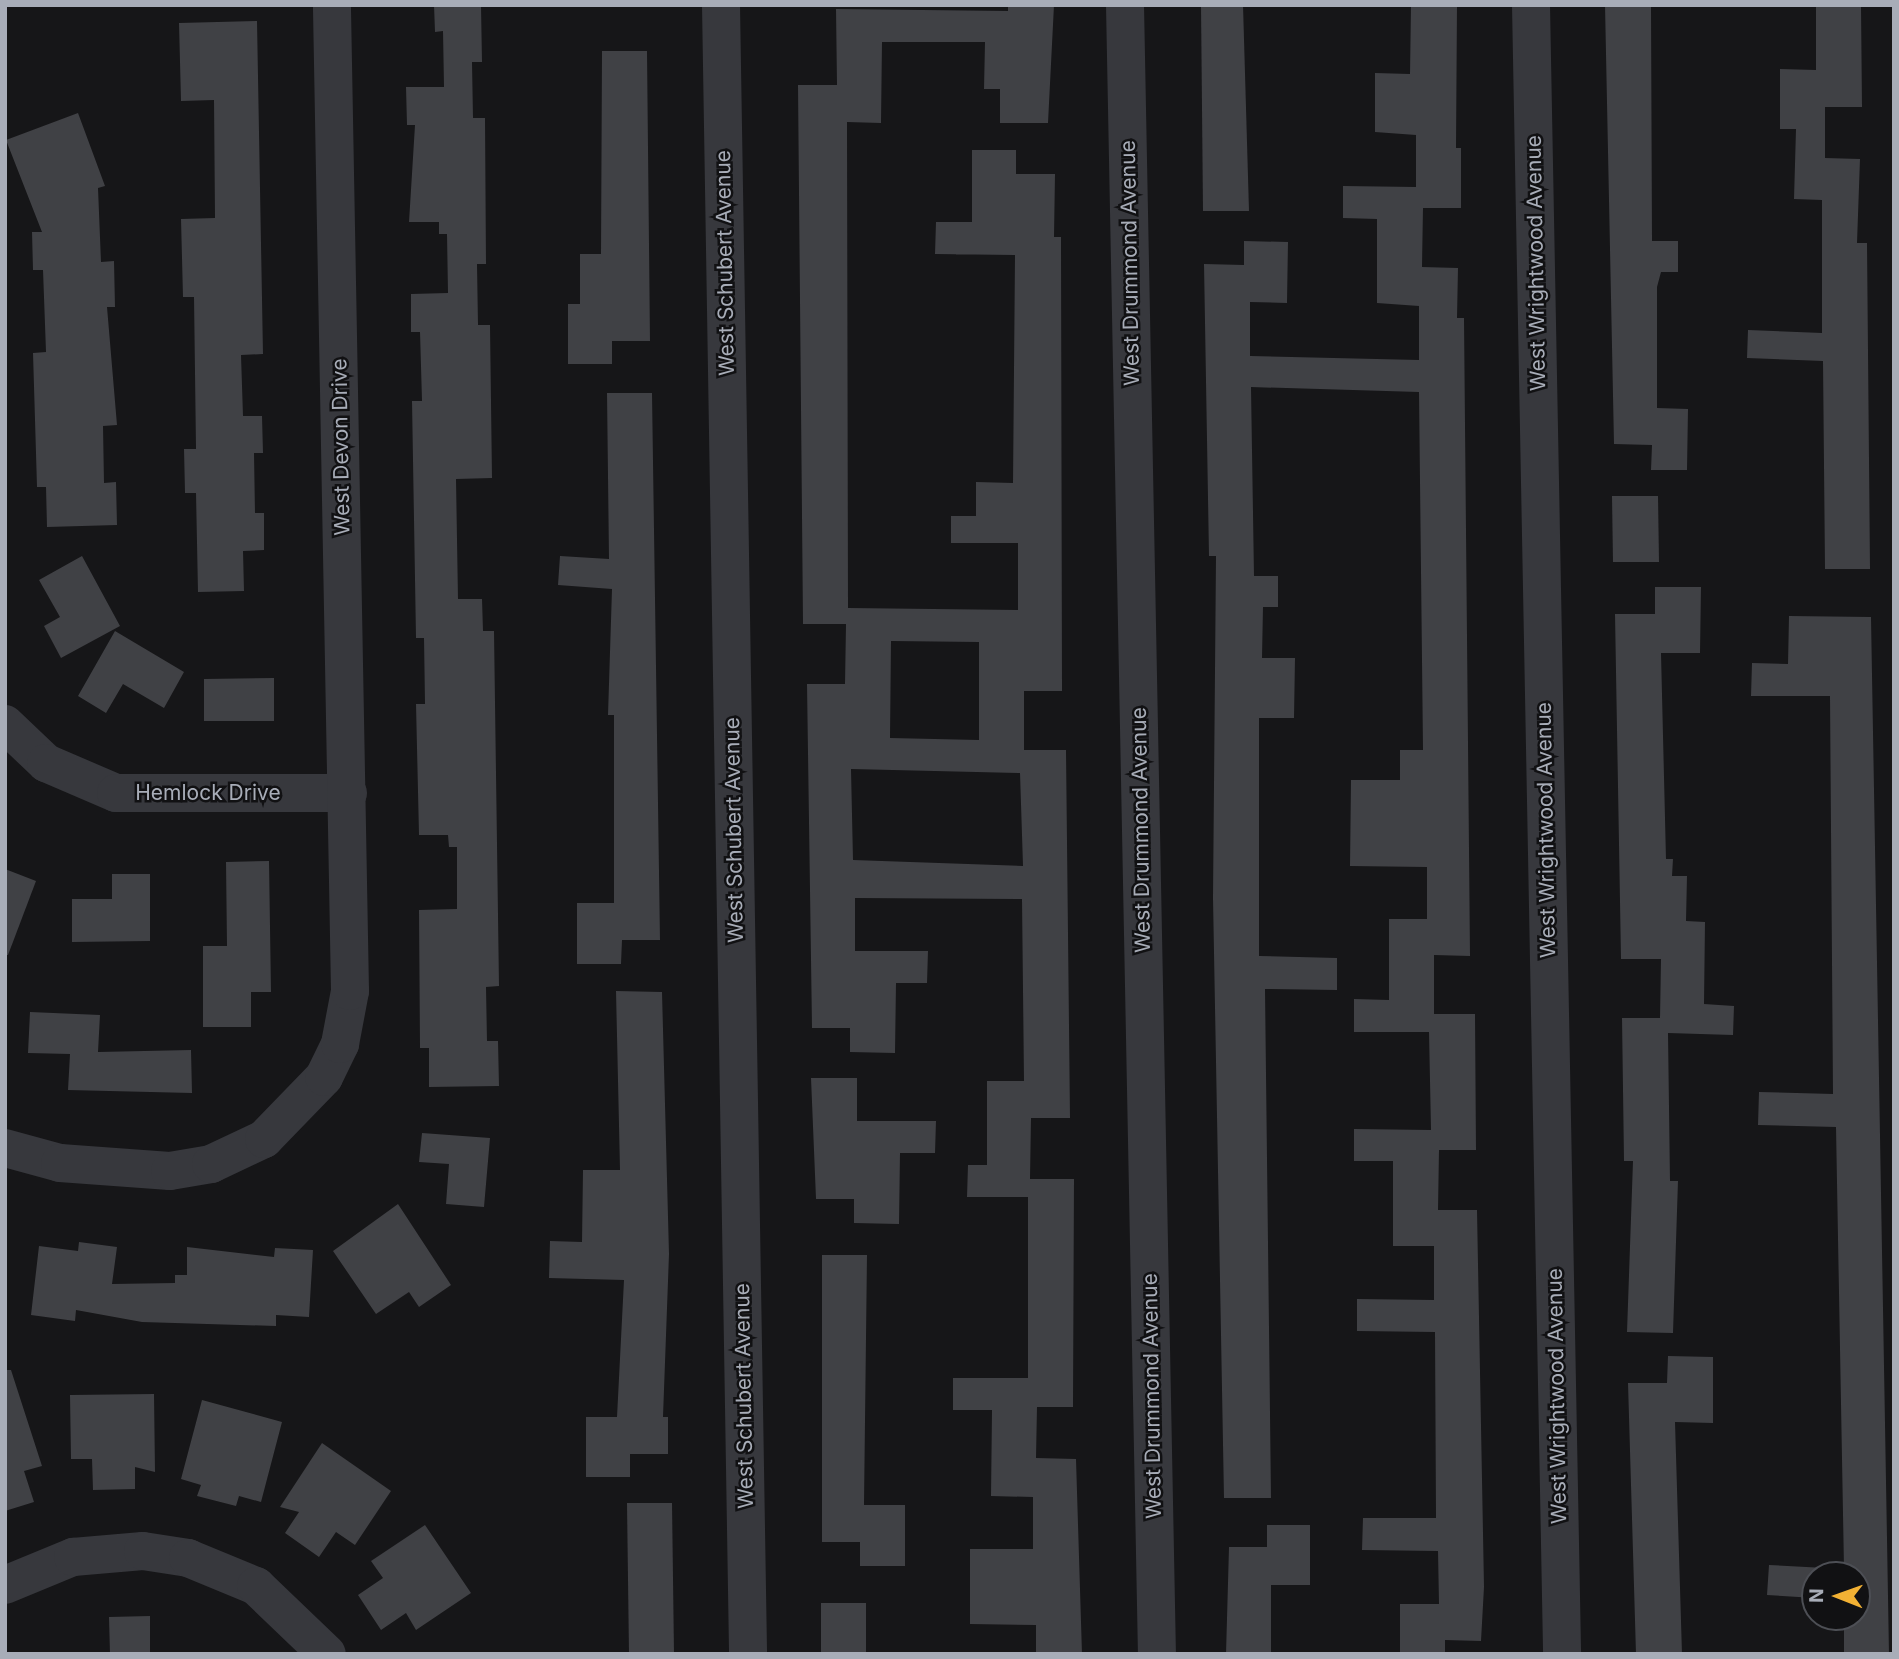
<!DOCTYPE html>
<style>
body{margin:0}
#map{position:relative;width:1899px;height:1659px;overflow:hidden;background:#161618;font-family:Inter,sans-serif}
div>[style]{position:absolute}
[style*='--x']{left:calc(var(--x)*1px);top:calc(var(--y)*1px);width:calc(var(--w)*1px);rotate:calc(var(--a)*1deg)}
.building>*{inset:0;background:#404145}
.minor>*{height:38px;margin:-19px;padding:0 19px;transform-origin:19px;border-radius:19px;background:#37383d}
span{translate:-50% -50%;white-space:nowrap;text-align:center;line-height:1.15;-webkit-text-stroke:5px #111113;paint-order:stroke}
.street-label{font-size:21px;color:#a8adb8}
.frame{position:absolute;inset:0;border:7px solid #a8adb8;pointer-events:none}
.north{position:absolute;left:1801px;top:1561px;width:70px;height:70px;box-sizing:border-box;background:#111113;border:2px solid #4d4f55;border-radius:50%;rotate:271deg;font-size:19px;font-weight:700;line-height:28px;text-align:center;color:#a8adb8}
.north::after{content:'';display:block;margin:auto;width:24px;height:32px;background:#f2b134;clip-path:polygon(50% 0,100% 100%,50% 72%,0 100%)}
</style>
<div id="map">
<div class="building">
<div style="clip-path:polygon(434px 5px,481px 5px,482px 62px,472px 62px,473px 118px,485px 118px,486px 264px,477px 264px,478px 325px,490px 325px,492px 478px,456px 479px,458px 599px,482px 599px,483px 631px,494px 631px,499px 986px,486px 987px,487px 1041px,498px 1041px,499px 1086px,429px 1087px,429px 1048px,420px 1048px,419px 910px,457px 909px,457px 847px,449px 847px,448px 835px,419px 835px,416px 704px,425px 704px,424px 638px,416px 638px,412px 401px,422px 401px,420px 332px,411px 332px,411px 294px,448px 293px,447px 234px,439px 234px,439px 222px,409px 222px,415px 125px,407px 125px,406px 87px,444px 87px,443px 31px,435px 32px)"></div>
<div style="clip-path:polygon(evenodd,1008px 5px,1054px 5px,1048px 123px,1000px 123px,1000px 89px,984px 89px,985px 42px,882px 42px,881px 123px,847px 122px,848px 608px,1018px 610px,1018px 543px,951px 543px,951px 516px,976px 516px,976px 482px,1013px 483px,1015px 255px,935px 254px,936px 222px,972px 222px,972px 150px,1016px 150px,1016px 174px,1055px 174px,1054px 237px,1061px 237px,1062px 691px,1024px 691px,1024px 750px,1066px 750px,1070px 1118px,1031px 1118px,1030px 1179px,1074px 1179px,1073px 1407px,1037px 1407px,1036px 1458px,1076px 1459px,1082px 1654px,1036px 1654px,1036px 1625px,970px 1624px,970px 1549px,1033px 1549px,1033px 1497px,991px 1496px,992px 1410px,953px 1410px,953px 1378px,1028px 1378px,1028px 1197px,967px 1197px,968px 1165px,987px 1165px,987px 1081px,1024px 1081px,1022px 899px,855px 898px,855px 951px,928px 951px,927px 983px,896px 983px,895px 1053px,850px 1052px,850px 1028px,812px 1028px,807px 684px,845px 684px,846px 624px,803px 624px,798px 85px,837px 85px,836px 9px,1008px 11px,1008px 5px,891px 641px,979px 642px,979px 740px,890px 738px,891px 641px,1008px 5px,851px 769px,1020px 773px,1023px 866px,853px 860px,851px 769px)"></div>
<div style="clip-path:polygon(1201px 5px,1243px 5px,1249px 211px,1203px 211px)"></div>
<div style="clip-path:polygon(1411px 5px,1457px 5px,1456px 148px,1461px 148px,1461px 208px,1423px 208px,1422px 267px,1458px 268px,1457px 318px,1464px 318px,1470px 956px,1434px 955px,1434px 1014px,1475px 1014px,1476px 1150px,1439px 1150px,1438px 1210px,1477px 1210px,1484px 1587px,1481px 1641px,1445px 1640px,1445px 1654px,1400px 1654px,1400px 1604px,1439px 1604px,1438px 1551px,1362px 1550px,1363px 1518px,1436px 1518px,1435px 1332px,1357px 1331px,1357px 1299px,1434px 1300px,1434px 1246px,1393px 1246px,1393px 1161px,1354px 1161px,1354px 1129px,1431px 1130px,1429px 1032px,1354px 1032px,1354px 999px,1389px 1000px,1389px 919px,1427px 919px,1427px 867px,1350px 866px,1351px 780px,1400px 780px,1400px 750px,1423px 750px,1419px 392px,1251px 387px,1254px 576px,1278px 576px,1278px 607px,1263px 607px,1262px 658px,1295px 658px,1294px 718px,1259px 718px,1259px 956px,1337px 958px,1337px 990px,1265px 989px,1271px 1498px,1224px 1498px,1213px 898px,1216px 556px,1209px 556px,1204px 264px,1244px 265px,1244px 241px,1288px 242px,1287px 303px,1250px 302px,1250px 356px,1419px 360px,1419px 306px,1377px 303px,1377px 219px,1343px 218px,1343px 186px,1416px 187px,1416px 135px,1375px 132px,1375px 73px,1410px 74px)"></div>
<div style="clip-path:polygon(1605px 5px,1651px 5px,1652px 241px,1678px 241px,1678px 272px,1661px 272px,1657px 287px,1657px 408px,1688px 409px,1687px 470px,1651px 470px,1652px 445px,1614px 444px)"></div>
<div style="clip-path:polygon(1816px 5px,1861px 5px,1862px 107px,1825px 107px,1825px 158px,1860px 159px,1857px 243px,1867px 243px,1870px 569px,1825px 569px,1823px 361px,1747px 358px,1748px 330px,1822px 333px,1822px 200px,1794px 199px,1796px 129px,1780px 129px,1780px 69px,1816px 70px)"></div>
<div style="clip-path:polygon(257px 21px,263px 354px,241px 355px,243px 416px,262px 416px,263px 453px,254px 453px,255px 513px,264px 513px,264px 550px,243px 551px,244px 591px,198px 592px,196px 493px,185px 493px,184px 449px,196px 449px,194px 297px,183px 297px,181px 219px,215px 218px,214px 100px,181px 101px,179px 23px)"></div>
<div style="clip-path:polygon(602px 51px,647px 51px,650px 341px,612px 341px,612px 364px,568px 364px,568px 304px,580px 304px,580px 254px,601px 254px)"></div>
<div style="clip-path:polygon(78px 113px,105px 186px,98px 188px,101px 262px,114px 261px,115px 307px,107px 307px,117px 425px,103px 426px,104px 483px,116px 482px,117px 525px,47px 527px,46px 487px,37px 487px,33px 353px,46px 352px,43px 270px,33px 270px,32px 232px,42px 232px,6px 140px)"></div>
<div style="clip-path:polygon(607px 393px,652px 393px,660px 940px,622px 940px,621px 964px,577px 964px,577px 903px,614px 903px,614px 715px,608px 715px,612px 589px,558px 585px,560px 556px,609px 559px)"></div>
<div style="clip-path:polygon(1612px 496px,1658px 496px,1659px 562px,1613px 562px)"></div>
<div style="clip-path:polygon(82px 556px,120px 626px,61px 658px,44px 626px,60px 617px,39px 580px)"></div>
<div style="clip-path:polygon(1655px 587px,1701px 587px,1700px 653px,1661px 653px,1666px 859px,1673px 859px,1672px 876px,1687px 876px,1686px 921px,1705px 922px,1704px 1004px,1734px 1006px,1733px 1035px,1668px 1033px,1670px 1181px,1678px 1181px,1673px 1333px,1627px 1332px,1633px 1161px,1624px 1161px,1622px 1018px,1660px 1018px,1661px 959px,1621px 959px,1615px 614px,1655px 614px)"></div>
<div style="clip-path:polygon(1789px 616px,1871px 617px,1889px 1654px,1844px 1654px,1844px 1617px,1857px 1617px,1857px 1575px,1815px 1575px,1815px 1598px,1767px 1595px,1769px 1565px,1844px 1569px,1836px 1127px,1758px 1125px,1759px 1092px,1833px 1094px,1830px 696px,1751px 696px,1752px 663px,1788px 664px)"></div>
<div style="clip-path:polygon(115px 631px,184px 672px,164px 708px,123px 684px,106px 713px,78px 696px)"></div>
<div style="clip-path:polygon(274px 678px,274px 721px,204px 721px,204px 679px)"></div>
<div style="clip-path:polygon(269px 861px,271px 992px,251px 992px,251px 1027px,203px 1027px,203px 946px,227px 946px,226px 862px)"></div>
<div style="clip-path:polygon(5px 869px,36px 881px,8px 955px,5px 955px)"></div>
<div style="clip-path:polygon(112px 874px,150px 874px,150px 941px,72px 942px,72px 899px,112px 899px)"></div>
<div style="clip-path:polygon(616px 991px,662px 992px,669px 1254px,663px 1417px,668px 1417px,668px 1454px,630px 1454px,630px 1477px,586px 1477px,586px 1417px,617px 1417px,624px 1280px,549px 1278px,550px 1241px,582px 1242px,583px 1170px,620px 1170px)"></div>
<div style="clip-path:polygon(30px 1012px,100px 1015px,98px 1052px,191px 1050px,192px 1093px,68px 1090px,70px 1054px,28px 1053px)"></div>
<div style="clip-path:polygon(811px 1078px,857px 1078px,857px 1121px,936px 1121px,935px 1153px,900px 1153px,899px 1224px,854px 1223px,854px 1199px,816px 1199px)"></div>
<div style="clip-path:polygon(422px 1133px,490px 1138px,484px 1207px,446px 1204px,449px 1164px,419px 1162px)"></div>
<div style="clip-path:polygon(398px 1204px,451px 1285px,419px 1307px,409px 1292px,376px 1314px,333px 1251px)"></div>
<div style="clip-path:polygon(79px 1242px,117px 1247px,112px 1284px,175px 1283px,175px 1275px,187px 1275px,187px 1247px,274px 1257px,275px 1248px,313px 1250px,309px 1317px,276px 1315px,276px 1326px,142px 1322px,76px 1310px,75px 1321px,31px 1315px,39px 1246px,78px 1251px)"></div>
<div style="clip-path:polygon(822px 1255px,867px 1255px,864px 1505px,905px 1505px,905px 1566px,860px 1566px,860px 1542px,822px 1542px)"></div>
<div style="clip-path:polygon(1668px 1356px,1713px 1357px,1713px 1423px,1675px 1422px,1682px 1654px,1636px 1654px,1628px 1383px,1667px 1383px)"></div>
<div style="clip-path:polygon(5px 1370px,11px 1370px,42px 1466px,24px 1471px,34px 1502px,5px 1511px)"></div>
<div style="clip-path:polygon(154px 1394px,155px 1472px,135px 1467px,135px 1489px,93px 1490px,92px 1459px,71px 1459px,70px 1395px)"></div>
<div style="clip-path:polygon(202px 1400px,282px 1422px,261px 1502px,239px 1496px,236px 1506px,197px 1496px,201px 1485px,181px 1479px)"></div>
<div style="clip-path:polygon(322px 1443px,391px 1491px,355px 1545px,336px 1532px,319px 1557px,285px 1533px,299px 1512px,280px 1507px)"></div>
<div style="clip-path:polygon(627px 1503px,672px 1503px,674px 1654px,629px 1654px)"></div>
<div style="clip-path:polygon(425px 1525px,471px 1593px,416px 1630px,406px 1613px,381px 1630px,358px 1595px,383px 1578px,371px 1561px)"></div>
<div style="clip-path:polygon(1267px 1525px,1310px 1525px,1310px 1585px,1271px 1585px,1271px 1654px,1226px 1654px,1229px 1547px,1267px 1547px)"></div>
<div style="clip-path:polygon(821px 1603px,866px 1603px,866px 1654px,821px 1654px)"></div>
<div style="clip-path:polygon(150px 1616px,150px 1654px,110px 1654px,109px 1617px)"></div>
</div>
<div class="minor">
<div style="--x:721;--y:5;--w:1649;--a:89.06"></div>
<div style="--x:1125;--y:5;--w:1649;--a:88.89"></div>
<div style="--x:1531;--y:5;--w:1649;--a:88.92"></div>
<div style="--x:5;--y:724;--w:57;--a:43.6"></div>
<div style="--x:46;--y:763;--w:76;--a:23.2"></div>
<div style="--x:116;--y:793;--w:232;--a:0"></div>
<div style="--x:5;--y:1148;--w:57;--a:15.3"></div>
<div style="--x:60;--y:1163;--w:110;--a:4.2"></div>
<div style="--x:170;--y:1171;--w:42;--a:-9.7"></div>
<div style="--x:211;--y:1164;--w:59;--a:-25.3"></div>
<div style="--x:264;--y:1139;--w:86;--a:-45.9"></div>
<div style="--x:324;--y:1077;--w:37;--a:-64"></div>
<div style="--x:340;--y:1044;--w:54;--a:-79.3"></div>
<div style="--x:350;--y:991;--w:986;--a:-91.05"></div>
<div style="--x:5;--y:1585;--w:74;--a:-22.4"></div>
<div style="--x:73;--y:1557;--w:70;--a:-4.9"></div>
<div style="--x:143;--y:1551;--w:46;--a:8.8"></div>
<div style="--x:188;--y:1558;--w:74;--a:22.4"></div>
<div style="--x:256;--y:1586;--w:98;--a:43.8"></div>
</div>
<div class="street-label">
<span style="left:725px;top:263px;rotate:-91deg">West Schubert Avenue</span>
<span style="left:1130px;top:263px;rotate:-91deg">West Drummond Avenue</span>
<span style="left:1536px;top:263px;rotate:-91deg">West Wrightwood Avenue</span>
<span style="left:341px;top:447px;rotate:-91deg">West Devon Drive</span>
<span style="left:208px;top:793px">Hemlock Drive</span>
<span style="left:734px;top:830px;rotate:-91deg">West Schubert Avenue</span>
<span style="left:1141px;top:830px;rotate:-91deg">West Drummond Avenue</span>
<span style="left:1546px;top:830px;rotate:-91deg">West Wrightwood Avenue</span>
<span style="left:744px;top:1396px;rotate:-91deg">West Schubert Avenue</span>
<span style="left:1152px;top:1396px;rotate:-91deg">West Drummond Avenue</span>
<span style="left:1557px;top:1396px;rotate:-91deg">West Wrightwood Avenue</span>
</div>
<div class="frame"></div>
<div class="north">N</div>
</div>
